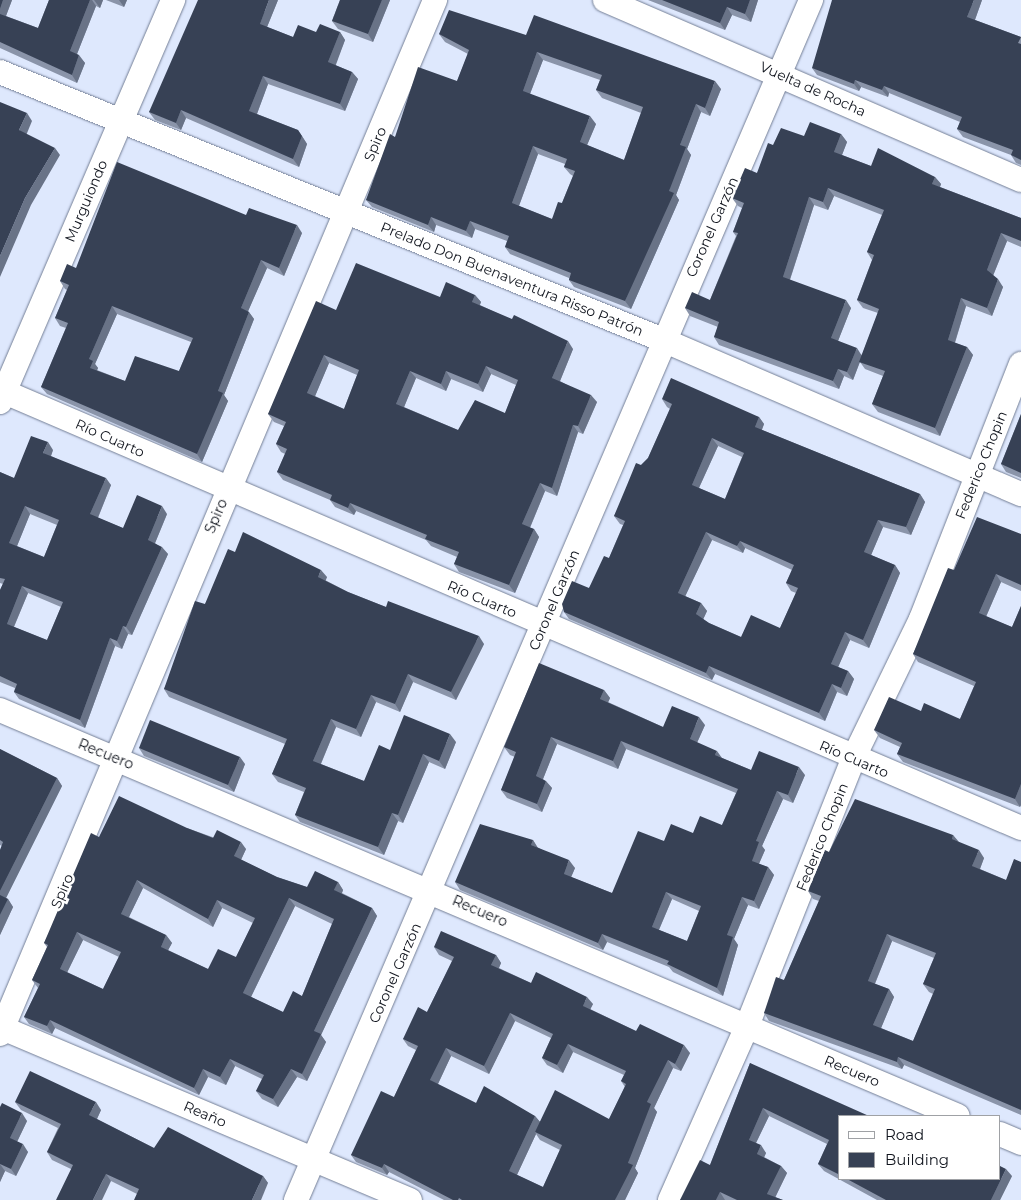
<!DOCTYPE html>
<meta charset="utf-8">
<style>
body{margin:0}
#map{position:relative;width:1021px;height:1200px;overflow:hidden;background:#dee8fd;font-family:Montserrat,sans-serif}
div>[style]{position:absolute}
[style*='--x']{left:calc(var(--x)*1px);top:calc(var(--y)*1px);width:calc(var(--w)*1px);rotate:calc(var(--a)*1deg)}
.roads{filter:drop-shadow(0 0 1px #737e95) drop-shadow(0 0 1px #737e95)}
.minor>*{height:24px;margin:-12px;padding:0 12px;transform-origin:12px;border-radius:12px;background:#fff}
.wall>*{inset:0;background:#8a94a9}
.shaded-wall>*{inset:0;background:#697387}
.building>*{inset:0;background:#374155}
span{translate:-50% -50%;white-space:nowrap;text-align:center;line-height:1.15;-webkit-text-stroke:5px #fff;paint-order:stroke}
.street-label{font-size:14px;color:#10141d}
.legend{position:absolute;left:838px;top:1115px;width:162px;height:65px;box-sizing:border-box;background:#fff;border:1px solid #9fa1a5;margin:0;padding:6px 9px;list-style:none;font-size:15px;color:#10141d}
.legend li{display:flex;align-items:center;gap:10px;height:25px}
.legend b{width:25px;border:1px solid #9fa1a5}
</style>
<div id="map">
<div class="roads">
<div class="minor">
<div style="--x:605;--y:0;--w:453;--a:23.4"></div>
<div style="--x:0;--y:72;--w:715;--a:22.01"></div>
<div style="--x:663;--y:340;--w:390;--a:23.3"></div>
<div style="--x:0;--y:390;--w:1111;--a:23.22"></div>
<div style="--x:0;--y:402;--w:438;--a:-66.7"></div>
<div style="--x:0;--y:710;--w:1040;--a:22.97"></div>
<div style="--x:0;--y:1027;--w:445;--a:22.9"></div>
<div style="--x:0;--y:1034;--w:1122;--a:-67.18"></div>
<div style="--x:1000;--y:1134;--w:23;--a:23"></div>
<div style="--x:296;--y:1200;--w:1306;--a:-66.77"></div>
<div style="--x:670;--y:1200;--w:190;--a:-66.1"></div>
<div style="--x:747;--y:1026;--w:287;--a:-68.3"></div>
<div style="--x:853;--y:759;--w:156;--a:-64.1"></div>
<div style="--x:921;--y:619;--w:274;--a:-68.6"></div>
</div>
</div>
<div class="wall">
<div style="clip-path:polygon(0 0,12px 0,6px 16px,38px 28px,49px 0,103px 0,100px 8px,96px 6px,77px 54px,85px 63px,77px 83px,0 48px)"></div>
<div style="clip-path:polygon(106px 0,127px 0,124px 7px)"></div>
<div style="clip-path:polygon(278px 0,267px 27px,293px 37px,316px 32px,340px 32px,345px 40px,335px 65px,352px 72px,358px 79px,345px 111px,268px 84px,257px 114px,298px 130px,307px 144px,299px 167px,186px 118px,181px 130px,155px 120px,149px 112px)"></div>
<div style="clip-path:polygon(340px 0,390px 0,373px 42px,338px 29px,332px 21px)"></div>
<div style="clip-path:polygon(648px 0,758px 0,751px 22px,732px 15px,725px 30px)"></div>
<div style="clip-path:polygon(982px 0,975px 20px,1021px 37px,1021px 165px,1016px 163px,1011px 155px,963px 137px,957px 129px,960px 122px,889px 93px,888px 97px,861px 87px,859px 91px,817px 75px,812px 68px)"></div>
<div style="clip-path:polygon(evenodd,439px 34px,526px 35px,721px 89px,710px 116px,701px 112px,687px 149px,691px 155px,676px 195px,679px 200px,631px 309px,574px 287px,569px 280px,569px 278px,510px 254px,505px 247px,507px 241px,475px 229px,472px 238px,436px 225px,434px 232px,372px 207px,366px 200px,395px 137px,457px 81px,468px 54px,445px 42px,439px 34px,543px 60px,600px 80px,596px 90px,602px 98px,641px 113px,624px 160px,587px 145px,596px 124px,530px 94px,543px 60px,439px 34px,538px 154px,565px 164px,564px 167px,570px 174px,573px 176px,562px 203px,552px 219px,519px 206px,538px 154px)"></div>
<div style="clip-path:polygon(evenodd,841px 134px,847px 142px,842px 155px,871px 166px,935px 177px,941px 184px,940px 187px,1021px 218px,1021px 247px,1007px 241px,993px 276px,1003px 287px,992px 316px,966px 306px,955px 343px,967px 347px,973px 355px,940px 436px,878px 412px,872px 404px,883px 376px,865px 369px,860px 362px,853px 380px,844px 376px,839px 389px,719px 345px,714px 337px,718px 327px,690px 316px,685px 308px,710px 300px,736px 236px,733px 232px,742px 208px,738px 206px,732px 198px,757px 173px,773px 145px,804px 136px,841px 134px,834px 196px,882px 215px,867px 252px,872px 260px,857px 300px,863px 308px,878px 313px,862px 355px,838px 341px,851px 308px,790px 280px,814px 205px,828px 210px,834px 196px)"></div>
<div style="clip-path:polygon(evenodd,246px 215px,302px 233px,284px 276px,267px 268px,248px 311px,254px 319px,224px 395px,228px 401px,202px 462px,47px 394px,41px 387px,66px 328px,60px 326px,55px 318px,67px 290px,65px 289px,60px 281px,76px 268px,246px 215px,117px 314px,191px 342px,179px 371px,125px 381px,97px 370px,98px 368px,95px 364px,117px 314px)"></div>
<div style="clip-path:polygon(evenodd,475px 295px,481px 302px,480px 305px,573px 349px,560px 381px,597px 402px,583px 434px,578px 432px,557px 496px,545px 491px,530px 528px,534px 529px,539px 537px,515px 593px,459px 572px,454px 564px,457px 557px,431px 546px,426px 540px,356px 511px,354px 515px,335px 507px,330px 500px,283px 480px,277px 472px,285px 454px,281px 452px,276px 444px,284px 426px,274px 422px,268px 414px,336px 310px,440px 297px,475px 295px,329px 363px,357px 375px,344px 409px,315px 396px,329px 363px,475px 295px,491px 374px,516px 385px,505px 413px,458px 430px,404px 407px,416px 378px,446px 391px,451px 379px,483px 392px,491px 374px)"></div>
<div style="clip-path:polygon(evenodd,662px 399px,759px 417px,764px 424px,762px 430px,920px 494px,925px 502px,911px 535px,883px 527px,871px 555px,895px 565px,900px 573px,869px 648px,850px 640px,838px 667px,848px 671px,854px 679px,847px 696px,837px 692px,825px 721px,715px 674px,712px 680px,569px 619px,564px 612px,589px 588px,609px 558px,623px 525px,620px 524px,614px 516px,641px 465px,648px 458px,670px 409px,667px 407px,662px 399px,718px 446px,742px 457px,725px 499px,699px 488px,718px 446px,662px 399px,712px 540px,743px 553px,745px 548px,792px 570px,786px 583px,791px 591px,796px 593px,780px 628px,741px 637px,709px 623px,703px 619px,707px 611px,701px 603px,685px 596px,712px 540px)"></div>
<div style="clip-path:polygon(1021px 414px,1021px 478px,1006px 472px,1001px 464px)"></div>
<div style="clip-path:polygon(evenodd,53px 450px,51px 456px,111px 485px,98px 518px,123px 528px,167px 514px,155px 543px,168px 554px,132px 635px,128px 634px,122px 649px,115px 646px,85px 728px,19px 699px,14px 692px,15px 688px,0 682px,0 590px,3px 584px,0 583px,0 472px,14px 478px,53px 450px,30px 514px,57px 525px,44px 557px,17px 546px,30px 514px,53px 450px,28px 593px,61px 607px,47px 640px,14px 627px,28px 593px)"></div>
<div style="clip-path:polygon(1021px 534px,1021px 591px,1001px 582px,986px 617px,1012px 627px,1021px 606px,1021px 805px,1020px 807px,903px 762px,897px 754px,900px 747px,880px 738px,874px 730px,921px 711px,960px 719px,974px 686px,918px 662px,913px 654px,954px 570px)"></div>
<div style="clip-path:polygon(235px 552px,327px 577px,325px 580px,348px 592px,386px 607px,484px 644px,456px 700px,413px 682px,400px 712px,376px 702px,361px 737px,336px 727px,321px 764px,364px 781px,390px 750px,456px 742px,445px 769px,429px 762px,403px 823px,398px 821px,384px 855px,300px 822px,295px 815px,304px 792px,278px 782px,272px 774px,285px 744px,169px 697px,164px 689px,205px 604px)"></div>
<div style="clip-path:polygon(evenodd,604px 690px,610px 698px,608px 702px,663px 727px,705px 725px,697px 743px,722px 758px,751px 770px,805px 775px,793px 803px,783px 799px,762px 846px,765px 850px,759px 864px,768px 867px,774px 875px,759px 909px,748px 905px,734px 939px,738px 945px,723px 996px,673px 972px,669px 967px,607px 942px,603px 950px,460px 890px,455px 882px,533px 840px,537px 847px,575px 868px,571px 877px,612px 893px,664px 841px,722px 825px,736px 793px,626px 749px,618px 769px,557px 744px,543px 779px,552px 788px,542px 812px,507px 798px,501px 790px,515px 757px,510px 755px,504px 747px,604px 690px,672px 899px,699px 911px,687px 941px,659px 930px,672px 899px)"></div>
<div style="clip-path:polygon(139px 748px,245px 764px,234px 792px,144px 756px)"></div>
<div style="clip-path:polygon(0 749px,57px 778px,62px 786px,6px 898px,8px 899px,13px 907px,0 935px,0 850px,2px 846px,0 845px)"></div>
<div style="clip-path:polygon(evenodd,187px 828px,246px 849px,241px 860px,277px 877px,307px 887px,338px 882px,343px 890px,342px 893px,372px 908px,377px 916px,321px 1035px,326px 1042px,307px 1081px,297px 1077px,278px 1107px,262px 1099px,256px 1091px,262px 1079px,235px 1066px,226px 1085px,208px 1077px,199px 1095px,55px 1028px,52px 1034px,29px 1024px,24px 1017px,38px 988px,32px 980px,47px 947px,44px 943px,99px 837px,187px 828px,143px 888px,213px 927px,222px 908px,253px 923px,236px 957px,208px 969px,168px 950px,172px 943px,166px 935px,129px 917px,143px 888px,187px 828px,295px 906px,332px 924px,302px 996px,283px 1012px,251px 997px,295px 906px,187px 828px,83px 940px,119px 957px,103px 989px,67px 972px,83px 940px)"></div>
<div style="clip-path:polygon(evenodd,953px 835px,958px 842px,984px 858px,980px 869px,1006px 880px,1021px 862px,1021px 1115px,904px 1065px,902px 1069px,769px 1021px,764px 1013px,784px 980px,819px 901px,813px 899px,808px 891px,829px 852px,953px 835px,892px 941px,934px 958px,923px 984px,929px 992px,933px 994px,913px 1041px,881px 1028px,894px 997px,889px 989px,875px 984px,892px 941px)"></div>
<div style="clip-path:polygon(evenodd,434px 947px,496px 955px,501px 963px,499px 968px,531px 983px,593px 1004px,590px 1009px,636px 1031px,690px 1053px,681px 1071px,673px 1068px,654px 1108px,657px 1112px,635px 1168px,638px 1173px,625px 1200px,444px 1200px,389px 1172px,387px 1175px,356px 1162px,351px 1155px,394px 1097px,416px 1050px,408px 1046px,403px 1039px,427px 1012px,452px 961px,439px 955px,434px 947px,515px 1021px,551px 1038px,542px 1058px,547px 1065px,563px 1073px,573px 1052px,624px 1075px,621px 1081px,625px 1087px,609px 1119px,540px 1122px,535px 1116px,476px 1103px,438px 1084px,451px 1056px,489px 1074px,515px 1021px,434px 947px,536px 1134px,540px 1140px,560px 1150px,543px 1187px,517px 1175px,536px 1134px)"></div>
<div style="clip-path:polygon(750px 1063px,840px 1116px,840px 1179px,1000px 1179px,1012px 1176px,1000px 1200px,877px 1200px,824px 1171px,818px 1164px,827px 1144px,769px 1116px,756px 1143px,766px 1153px,764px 1157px,781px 1166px,787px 1173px,775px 1197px,783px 1200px,680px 1200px,710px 1165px)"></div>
<div style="clip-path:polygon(15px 1102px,101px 1110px,97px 1119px,154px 1148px,263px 1176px,268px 1183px,137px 1194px,111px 1181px,71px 1169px,52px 1160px,47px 1152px,58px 1128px,21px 1110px)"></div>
<div style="clip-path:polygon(0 1107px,27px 1121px,17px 1142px,28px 1152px,16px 1176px,5px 1171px,0 1182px)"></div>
</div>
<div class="shaded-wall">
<div style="clip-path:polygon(3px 0,12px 0,4px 21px,0 15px,0 9px)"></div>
<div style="clip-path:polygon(90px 0,92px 0,96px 6px,75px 59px,70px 51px)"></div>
<div style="clip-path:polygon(94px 0,103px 0,100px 8px)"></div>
<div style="clip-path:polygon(119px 0,127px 0,124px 7px)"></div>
<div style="clip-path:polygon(269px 0,278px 0,265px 32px,260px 24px)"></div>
<div style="clip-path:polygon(382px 0,390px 0,373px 42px,368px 34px)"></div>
<div style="clip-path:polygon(750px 0,758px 0,751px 22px,745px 14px)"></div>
<div style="clip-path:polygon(974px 0,982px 0,973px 25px,967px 17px)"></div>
<div style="clip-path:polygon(727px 7px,732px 15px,725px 30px,720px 23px)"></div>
<div style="clip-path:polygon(340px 32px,345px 40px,334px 70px,328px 62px)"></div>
<div style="clip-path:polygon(537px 52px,543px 60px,528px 99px,523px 91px)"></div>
<div style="clip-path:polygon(79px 55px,85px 63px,77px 83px,72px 75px)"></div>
<div style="clip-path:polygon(352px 72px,358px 79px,345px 111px,340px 104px)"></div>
<div style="clip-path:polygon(263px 76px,268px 84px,255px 119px,249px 111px)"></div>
<div style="clip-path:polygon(855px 80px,861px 87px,859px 91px,854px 84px)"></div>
<div style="clip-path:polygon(715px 81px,721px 89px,710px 116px,705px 108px)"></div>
<div style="clip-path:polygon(884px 86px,889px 93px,888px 97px,882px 90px)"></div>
<div style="clip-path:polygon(696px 104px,701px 112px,687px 149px,691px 155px,676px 195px,679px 200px,631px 309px,625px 301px,669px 191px,680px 145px)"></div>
<div style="clip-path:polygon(181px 110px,186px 118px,181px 130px,176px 123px)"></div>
<div style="clip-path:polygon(27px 113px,32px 121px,25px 138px,19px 130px)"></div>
<div style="clip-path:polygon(590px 116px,596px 124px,585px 150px,580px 142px)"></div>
<div style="clip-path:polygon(841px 134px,847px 142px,840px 160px,834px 152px)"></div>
<div style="clip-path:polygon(302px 136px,307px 144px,299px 167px,293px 159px)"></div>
<div style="clip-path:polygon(533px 146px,538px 154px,517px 211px,512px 203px)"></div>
<div style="clip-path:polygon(55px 148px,60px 155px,31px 205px,0 277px,0 256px,25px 198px)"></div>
<div style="clip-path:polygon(935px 177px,941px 184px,938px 192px,932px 184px)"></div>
<div style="clip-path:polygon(828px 188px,834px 196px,828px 210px,823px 202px)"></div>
<div style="clip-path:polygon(809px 197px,814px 205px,788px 285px,783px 277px)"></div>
<div style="clip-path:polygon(431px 217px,436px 225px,434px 232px,428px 225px)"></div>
<div style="clip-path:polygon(470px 221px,475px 229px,472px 238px,466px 231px)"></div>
<div style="clip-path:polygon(297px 225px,302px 233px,284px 276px,279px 268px)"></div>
<div style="clip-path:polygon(1001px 233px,1007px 241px,992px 278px,987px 270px)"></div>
<div style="clip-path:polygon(261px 260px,267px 268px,246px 316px,241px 308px)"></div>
<div style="clip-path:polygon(998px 279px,1003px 287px,992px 316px,987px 308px)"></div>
<div style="clip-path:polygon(475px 295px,481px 302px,478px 309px,472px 302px)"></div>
<div style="clip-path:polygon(961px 298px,966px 306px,953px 348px,948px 340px)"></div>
<div style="clip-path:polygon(846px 300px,851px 308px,836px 346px,831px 338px)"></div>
<div style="clip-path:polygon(112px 306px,117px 314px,95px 364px,98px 368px,95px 375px,90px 368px,89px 359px)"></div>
<div style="clip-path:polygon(249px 312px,254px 319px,224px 395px,228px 401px,202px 462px,197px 454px,218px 391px)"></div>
<div style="clip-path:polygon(568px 341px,573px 349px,558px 386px,552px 378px)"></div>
<div style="clip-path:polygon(967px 347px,973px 355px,940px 436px,935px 428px)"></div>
<div style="clip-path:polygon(857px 348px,862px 356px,853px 380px,847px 372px)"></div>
<div style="clip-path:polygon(324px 355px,329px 363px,313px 401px,307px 393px)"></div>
<div style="clip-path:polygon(486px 366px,491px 374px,483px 392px,478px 384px)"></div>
<div style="clip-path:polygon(838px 369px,844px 376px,839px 389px,833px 381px)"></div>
<div style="clip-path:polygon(410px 371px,416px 378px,402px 412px,396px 404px)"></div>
<div style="clip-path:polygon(446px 371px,451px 379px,446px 391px,441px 384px)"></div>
<div style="clip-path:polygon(591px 395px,597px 402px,583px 434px,578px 426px)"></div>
<div style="clip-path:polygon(759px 417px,764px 424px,760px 434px,755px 427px)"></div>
<div style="clip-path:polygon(573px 425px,578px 432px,557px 496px,552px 488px)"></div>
<div style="clip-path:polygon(712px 438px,718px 446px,697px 492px,692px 485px)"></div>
<div style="clip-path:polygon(48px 442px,53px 450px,49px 461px,43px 453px)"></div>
<div style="clip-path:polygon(106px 478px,111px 485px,96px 522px,90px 514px)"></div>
<div style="clip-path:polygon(540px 483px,545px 491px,528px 532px,522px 524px)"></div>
<div style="clip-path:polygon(920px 494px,925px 502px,911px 535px,906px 527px)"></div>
<div style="clip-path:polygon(350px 503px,356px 511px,354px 515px,348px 508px)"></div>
<div style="clip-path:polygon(25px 506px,30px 514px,15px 551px,9px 543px)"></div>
<div style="clip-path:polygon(162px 506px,167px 514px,153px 548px,148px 540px)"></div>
<div style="clip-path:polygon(878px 520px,883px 527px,869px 560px,864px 552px)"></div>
<div style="clip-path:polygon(534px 529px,539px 537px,515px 593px,509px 585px)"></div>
<div style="clip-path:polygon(706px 532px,712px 540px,683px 601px,678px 593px)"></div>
<div style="clip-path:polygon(740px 541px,745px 548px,743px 553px,737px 546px)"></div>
<div style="clip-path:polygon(162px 547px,168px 554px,132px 635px,126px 627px)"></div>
<div style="clip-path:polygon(895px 565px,900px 573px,869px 648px,863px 640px)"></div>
<div style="clip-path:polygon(321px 570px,327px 577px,324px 585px,318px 577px)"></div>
<div style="clip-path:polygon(996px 574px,1001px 582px,984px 621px,979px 613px)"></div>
<div style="clip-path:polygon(22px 586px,28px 593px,12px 631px,7px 624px)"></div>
<div style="clip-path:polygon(701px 603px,707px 611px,702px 622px,696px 614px)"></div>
<div style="clip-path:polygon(123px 626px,128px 634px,122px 649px,117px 641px)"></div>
<div style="clip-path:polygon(845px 632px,850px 640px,836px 672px,831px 664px)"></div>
<div style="clip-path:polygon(479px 636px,484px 644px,456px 700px,451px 692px)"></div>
<div style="clip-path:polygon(110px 638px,115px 646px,85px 728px,80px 720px)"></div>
<div style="clip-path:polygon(709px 666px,715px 674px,712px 680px,706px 673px)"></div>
<div style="clip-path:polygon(848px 671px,854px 679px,847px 696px,841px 688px)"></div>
<div style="clip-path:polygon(408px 674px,413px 682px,400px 712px,395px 704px)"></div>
<div style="clip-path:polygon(832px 684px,837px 692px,825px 721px,819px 713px)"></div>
<div style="clip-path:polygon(604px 690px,610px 698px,606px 707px,600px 699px)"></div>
<div style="clip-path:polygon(371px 695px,376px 702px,361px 737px,356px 729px)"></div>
<div style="clip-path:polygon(699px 717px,705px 725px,695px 747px,690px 739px)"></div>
<div style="clip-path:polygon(331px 719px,336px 727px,319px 768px,313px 761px)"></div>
<div style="clip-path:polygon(450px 734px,456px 742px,445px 769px,439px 761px)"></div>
<div style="clip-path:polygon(551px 737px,557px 744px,541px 784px,536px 776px)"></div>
<div style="clip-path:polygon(621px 741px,626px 749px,618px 769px,613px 761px)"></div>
<div style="clip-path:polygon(717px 751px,722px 758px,715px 755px)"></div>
<div style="clip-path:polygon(423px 754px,429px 762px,403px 823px,398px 815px)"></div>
<div style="clip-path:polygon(240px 757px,245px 764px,234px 792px,228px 785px)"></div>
<div style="clip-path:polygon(799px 767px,805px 775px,793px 803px,788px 795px)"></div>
<div style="clip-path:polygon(57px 778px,62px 786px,4px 902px,0 896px,0 891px)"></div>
<div style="clip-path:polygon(546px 781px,552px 788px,542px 812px,537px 804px)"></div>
<div style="clip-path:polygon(1021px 784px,1021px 805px,1020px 807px,1015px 799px)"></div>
<div style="clip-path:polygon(777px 791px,783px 799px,762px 846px,765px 850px,757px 868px,752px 861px,756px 841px)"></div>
<div style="clip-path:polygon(392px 813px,398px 821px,384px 855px,378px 847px)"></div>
<div style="clip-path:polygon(953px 835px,959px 842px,952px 839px)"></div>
<div style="clip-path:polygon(533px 840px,538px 848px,531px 845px)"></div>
<div style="clip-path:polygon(241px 842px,246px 849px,239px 864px,234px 856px)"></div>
<div style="clip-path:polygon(979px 850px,984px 858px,978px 874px,972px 866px)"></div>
<div style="clip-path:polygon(569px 860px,575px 868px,569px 882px,564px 874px)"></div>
<div style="clip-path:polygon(768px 867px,774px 875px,759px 909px,754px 901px)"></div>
<div style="clip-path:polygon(137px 880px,143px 888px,127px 921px,121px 914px)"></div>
<div style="clip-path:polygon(338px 882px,343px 890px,340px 898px,334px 890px)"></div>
<div style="clip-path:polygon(666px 892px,672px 899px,657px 934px,652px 927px)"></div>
<div style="clip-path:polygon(742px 897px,748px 905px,734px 939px,738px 945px,723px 996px,717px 988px,727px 935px)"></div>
<div style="clip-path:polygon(289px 898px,295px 906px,249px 1001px,243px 993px)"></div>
<div style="clip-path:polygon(8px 899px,13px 907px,0 935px,0 915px)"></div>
<div style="clip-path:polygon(217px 900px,222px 908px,213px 927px,208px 919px)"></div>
<div style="clip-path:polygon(372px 908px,377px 916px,321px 1035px,326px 1042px,307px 1081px,302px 1074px,314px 1031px)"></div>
<div style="clip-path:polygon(77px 932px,83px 940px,65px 977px,60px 969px)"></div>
<div style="clip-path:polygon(602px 934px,607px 942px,603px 950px,598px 943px)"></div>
<div style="clip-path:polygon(887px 934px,892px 941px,873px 988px,868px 981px)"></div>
<div style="clip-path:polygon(166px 935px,172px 943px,166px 954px,161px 947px)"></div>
<div style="clip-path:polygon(496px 955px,501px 963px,497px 972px,491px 965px)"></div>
<div style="clip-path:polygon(889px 989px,894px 997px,879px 1033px,873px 1025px)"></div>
<div style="clip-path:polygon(587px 997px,593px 1004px,588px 1014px,583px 1006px)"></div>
<div style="clip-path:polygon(510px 1013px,515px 1021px,489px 1074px,484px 1066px)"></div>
<div style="clip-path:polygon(50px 1020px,55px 1028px,52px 1034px,47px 1026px)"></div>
<div style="clip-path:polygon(568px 1044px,573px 1052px,563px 1073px,557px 1065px)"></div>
<div style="clip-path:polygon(684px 1045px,690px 1053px,681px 1071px,675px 1064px)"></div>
<div style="clip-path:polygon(446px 1048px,451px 1056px,436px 1088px,430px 1080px)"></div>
<div style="clip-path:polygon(898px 1057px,904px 1065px,902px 1069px,897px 1062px)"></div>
<div style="clip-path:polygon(230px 1059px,235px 1066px,226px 1085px,220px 1077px)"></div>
<div style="clip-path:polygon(668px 1060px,673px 1068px,654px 1108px,657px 1112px,635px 1168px,638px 1173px,625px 1200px,615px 1200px,628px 1163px,647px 1102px)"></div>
<div style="clip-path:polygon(203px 1069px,208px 1077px,199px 1095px,194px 1088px)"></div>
<div style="clip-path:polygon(291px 1069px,297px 1077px,278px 1107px,273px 1099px)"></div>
<div style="clip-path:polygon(96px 1102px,101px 1110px,95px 1123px,89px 1115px)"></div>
<div style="clip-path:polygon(763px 1108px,769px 1116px,754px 1147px,749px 1140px)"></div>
<div style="clip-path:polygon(22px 1113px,27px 1121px,15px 1146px,10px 1138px)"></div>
<div style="clip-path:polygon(535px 1116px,541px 1123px,535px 1132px,536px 1134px,515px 1179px,509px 1171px)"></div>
<div style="clip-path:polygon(23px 1144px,28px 1152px,16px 1176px,11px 1169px)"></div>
<div style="clip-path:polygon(761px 1145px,766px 1153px,762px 1162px,757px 1154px)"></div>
<div style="clip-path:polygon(0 1164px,5px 1171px,0 1182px)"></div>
<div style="clip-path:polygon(384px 1164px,389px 1172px,387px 1175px,382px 1168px)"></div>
<div style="clip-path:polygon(781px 1166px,787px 1173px,774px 1200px,767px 1194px)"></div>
<div style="clip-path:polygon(1006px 1169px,1012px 1176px,1000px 1200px,991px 1200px)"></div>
<div style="clip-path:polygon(106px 1174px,111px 1181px,102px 1200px,93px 1200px)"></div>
<div style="clip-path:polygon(263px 1176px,268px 1183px,261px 1200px,252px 1200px)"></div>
<div style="clip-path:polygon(720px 1192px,725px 1200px,716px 1200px)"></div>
</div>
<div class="building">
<div style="clip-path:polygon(0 0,3px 0,0 9px)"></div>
<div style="clip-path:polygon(49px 0,90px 0,70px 51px,79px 55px,72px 75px,0 42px,0 14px,38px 28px)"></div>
<div style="clip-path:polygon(198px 0,269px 0,260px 24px,293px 37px,298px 25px,316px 32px,320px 24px,340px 32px,328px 62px,352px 72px,340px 104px,263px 76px,249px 111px,298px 130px,302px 136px,293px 159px,181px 110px,176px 123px,149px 112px)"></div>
<div style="clip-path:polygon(340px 0,382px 0,368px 34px,332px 21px)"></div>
<div style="clip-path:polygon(662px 0,750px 0,745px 14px,727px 7px,720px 23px)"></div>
<div style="clip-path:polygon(832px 0,974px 0,967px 17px,1021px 37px,1018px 43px,1021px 44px,1021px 160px,1011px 155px,1013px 150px,957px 129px,962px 117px,884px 86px,882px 90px,855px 80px,854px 84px,812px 68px)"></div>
<div style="clip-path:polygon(evenodd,449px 10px,526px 35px,534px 15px,715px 81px,705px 108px,696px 104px,680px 145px,686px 147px,669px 191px,674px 193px,625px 301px,569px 280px,571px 273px,505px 247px,509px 236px,470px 221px,466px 231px,431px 217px,428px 225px,366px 200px,390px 134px,395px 137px,418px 67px,457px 81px,469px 50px,439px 34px,449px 10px,537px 52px,602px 75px,596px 90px,643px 107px,624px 160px,580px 142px,590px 116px,523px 91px,537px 52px,449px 10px,533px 146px,567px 159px,564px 167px,575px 171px,562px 203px,558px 202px,552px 219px,512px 203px,533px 146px)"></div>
<div style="clip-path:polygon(0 102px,27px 113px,19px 130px,55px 148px,25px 198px,0 256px)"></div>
<div style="clip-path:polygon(810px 122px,841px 134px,834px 152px,871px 166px,878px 148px,935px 177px,932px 184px,1021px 218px,1021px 241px,1001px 233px,987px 270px,998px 279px,987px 308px,961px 298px,948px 340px,967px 347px,935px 428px,872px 404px,885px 371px,859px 362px,879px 309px,857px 300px,874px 255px,867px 252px,884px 210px,828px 188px,823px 202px,809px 197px,783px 277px,846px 300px,831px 338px,857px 348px,847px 372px,838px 369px,833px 381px,714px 337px,719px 322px,685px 308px,692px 292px,710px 300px,738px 233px,733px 232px,744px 203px,732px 198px,745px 168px,757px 173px,768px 143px,773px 145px,781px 128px,804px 136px)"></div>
<div style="clip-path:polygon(evenodd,117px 162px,246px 215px,249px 208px,297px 225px,279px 268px,261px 260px,241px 308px,249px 312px,218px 391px,223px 393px,197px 454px,41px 387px,68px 323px,55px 318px,69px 285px,60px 281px,67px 264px,76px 268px,117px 162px,112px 306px,193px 338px,179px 371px,135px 356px,125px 381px,90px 368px,93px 361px,89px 359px,112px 306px)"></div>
<div style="clip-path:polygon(evenodd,356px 263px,440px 297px,446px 282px,475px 295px,472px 302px,512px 319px,514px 315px,568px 341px,552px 378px,591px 395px,578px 426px,573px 425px,552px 488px,540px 483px,522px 524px,534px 529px,509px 585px,454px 564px,459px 552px,425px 539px,427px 535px,350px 503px,348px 508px,330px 500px,332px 495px,277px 472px,287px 449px,276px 444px,286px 422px,268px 414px,316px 301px,336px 310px,356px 263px,324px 355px,359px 370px,344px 409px,307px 393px,324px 355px,356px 263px,486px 366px,518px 380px,505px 413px,475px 400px,458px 430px,396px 404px,410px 371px,441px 384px,446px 371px,478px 384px,486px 366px)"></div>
<div style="clip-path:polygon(evenodd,671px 378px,759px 417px,755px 427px,920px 494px,906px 527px,878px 520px,864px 552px,895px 565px,863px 640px,845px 632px,831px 664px,848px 671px,841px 688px,832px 684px,819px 713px,709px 666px,706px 673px,564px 612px,562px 604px,572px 581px,589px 588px,604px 556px,609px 558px,625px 521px,614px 516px,627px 485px,636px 463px,641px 465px,648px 458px,672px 404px,662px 399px,671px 378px,712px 438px,744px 453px,725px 499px,692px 485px,712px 438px,671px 378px,706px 532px,737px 546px,740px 541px,794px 565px,786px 583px,798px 588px,780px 628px,751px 615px,741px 637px,709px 623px,696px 614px,701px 603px,678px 593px,706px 532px)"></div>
<div style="clip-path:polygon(1021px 414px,1021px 473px,1001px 464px)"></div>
<div style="clip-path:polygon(evenodd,31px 436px,48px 442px,43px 453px,106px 478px,90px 514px,123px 528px,137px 495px,162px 506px,148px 540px,162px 547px,126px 627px,123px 626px,117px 641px,110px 638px,80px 720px,14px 692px,17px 684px,0 676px,0 590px,5px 579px,0 578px,0 472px,14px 478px,31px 436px,25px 506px,59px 520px,44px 557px,9px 543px,25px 506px,31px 436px,22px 586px,63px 602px,47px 640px,7px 624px,22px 586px)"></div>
<div style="clip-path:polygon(977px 517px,1021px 534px,1021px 585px,996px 574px,979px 613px,1012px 627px,1021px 606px,1021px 784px,1015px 799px,897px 754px,902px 743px,874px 730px,889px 697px,921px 711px,924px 703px,960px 719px,976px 682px,913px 654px,948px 568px,954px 570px)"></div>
<div style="clip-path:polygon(243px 532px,321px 570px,318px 577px,348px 592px,386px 607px,388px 601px,479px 636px,451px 692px,408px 674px,395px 704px,371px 695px,356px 729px,331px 719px,313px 761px,364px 781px,379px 745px,390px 750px,404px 715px,450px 734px,439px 761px,423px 754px,398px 815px,392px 813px,378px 847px,295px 815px,306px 788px,272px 774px,287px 739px,164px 689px,195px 601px,205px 604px,228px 549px,235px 552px)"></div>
<div style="clip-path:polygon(evenodd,539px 663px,604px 690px,600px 699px,663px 727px,672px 706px,699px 717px,690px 739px,717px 751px,715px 755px,751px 770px,759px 751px,799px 767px,788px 795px,777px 791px,756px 841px,759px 842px,752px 861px,768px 867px,754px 901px,742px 897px,727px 935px,733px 937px,717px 988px,667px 964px,669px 961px,602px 934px,598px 943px,455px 882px,480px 824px,533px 840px,531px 845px,569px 860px,564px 874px,612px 893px,638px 831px,664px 841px,671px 824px,693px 833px,700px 816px,722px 825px,738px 789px,621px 741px,613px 761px,551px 737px,536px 776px,546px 781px,537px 804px,501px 790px,516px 752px,504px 747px,539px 663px,666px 892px,701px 906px,687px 941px,652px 927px,666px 892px)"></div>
<div style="clip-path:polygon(150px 720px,240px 757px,228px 785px,139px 748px)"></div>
<div style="clip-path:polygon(0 749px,57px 778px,0 891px,0 850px,3px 842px,0 840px)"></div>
<div style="clip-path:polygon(evenodd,119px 796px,187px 828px,213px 838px,217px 830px,241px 842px,234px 856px,277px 877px,307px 887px,315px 871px,338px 882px,334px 890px,372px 908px,314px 1031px,321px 1034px,302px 1074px,291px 1069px,273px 1099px,256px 1091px,264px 1075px,230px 1059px,220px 1077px,203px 1069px,194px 1088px,50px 1020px,47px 1026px,24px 1017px,40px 984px,32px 980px,48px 945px,44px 943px,91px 833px,99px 837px,119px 796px,137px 880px,208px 919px,217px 900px,255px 918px,236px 957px,218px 949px,208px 969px,161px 947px,166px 935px,121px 914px,137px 880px,119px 796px,289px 898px,334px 919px,302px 996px,293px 991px,283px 1012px,243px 993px,289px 898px,119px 796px,77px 932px,121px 952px,103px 989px,60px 969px,77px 932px)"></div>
<div style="clip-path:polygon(evenodd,855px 799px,953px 835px,952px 839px,979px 850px,972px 866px,1006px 880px,1014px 859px,1021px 862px,1021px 1110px,898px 1057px,897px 1062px,764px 1013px,776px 977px,784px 980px,821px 896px,808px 891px,825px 850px,829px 852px,855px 799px,887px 934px,936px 953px,923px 984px,935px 989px,913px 1041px,873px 1025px,889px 989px,868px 981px,887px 934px)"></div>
<div style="clip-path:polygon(0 895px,8px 899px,0 915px)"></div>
<div style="clip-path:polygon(evenodd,441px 931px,496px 955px,491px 965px,531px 983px,536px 972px,587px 997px,583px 1006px,636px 1031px,640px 1024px,684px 1045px,675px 1064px,668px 1060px,647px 1102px,651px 1104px,628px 1163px,633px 1165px,615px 1200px,462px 1200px,459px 1198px,458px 1200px,453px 1200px,384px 1164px,382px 1168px,351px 1155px,381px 1091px,394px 1097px,418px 1046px,403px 1039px,418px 1007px,427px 1012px,454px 957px,434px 947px,441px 931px,510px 1013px,553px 1034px,542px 1058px,557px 1065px,568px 1044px,626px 1071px,621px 1081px,626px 1084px,609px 1119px,555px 1090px,535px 1132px,562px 1145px,543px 1187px,509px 1171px,535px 1116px,484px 1086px,476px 1103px,430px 1080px,446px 1048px,484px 1066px,510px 1013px)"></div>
<div style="clip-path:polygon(750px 1063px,869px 1116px,840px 1116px,840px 1175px,818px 1164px,829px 1140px,763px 1108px,749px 1140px,761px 1145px,757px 1154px,781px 1166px,767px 1194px,783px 1200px,737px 1200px,720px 1192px,716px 1200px,680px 1200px,700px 1160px,710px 1165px)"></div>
<div style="clip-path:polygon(30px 1071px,96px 1102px,89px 1115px,154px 1148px,168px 1127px,263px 1176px,252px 1200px,134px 1200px,139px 1189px,106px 1174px,93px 1200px,56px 1200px,73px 1165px,47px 1152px,61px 1124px,15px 1102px)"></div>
<div style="clip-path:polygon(2px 1103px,22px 1113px,10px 1138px,23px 1144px,11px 1169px,0 1164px,0 1107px)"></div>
<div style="clip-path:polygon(1000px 1166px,1006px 1169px,991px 1200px,886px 1200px,847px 1179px,1000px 1179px)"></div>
</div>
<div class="street-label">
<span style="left:813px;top:89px;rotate:24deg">Vuelta de Rocha</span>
<span style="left:375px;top:144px;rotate:-67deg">Spiro</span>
<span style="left:86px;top:201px;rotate:-67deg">Murguiondo</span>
<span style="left:712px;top:227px;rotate:-66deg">Coronel Garzón</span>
<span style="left:512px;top:279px;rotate:22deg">Prelado Don Buenaventura Risso Patrón</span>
<span style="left:110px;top:438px;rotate:24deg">Río Cuarto</span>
<span style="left:981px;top:465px;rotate:-68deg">Federico Chopin</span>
<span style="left:216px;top:516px;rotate:-67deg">Spiro</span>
<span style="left:482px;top:599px;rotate:23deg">Río Cuarto</span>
<span style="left:554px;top:600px;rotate:-67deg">Coronel Garzón</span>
<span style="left:106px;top:754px;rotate:22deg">Recuero</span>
<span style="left:854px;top:759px;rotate:23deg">Río Cuarto</span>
<span style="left:822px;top:837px;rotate:-68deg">Federico Chopin</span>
<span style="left:62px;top:891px;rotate:-67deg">Spiro</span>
<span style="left:480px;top:911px;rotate:23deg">Recuero</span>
<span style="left:395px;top:973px;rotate:-66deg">Coronel Garzón</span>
<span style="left:852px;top:1071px;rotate:23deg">Recuero</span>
<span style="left:205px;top:1114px;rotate:23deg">Reaño</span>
</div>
<ul class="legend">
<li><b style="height:6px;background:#fff"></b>Road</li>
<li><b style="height:14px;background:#374155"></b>Building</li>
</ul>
</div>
